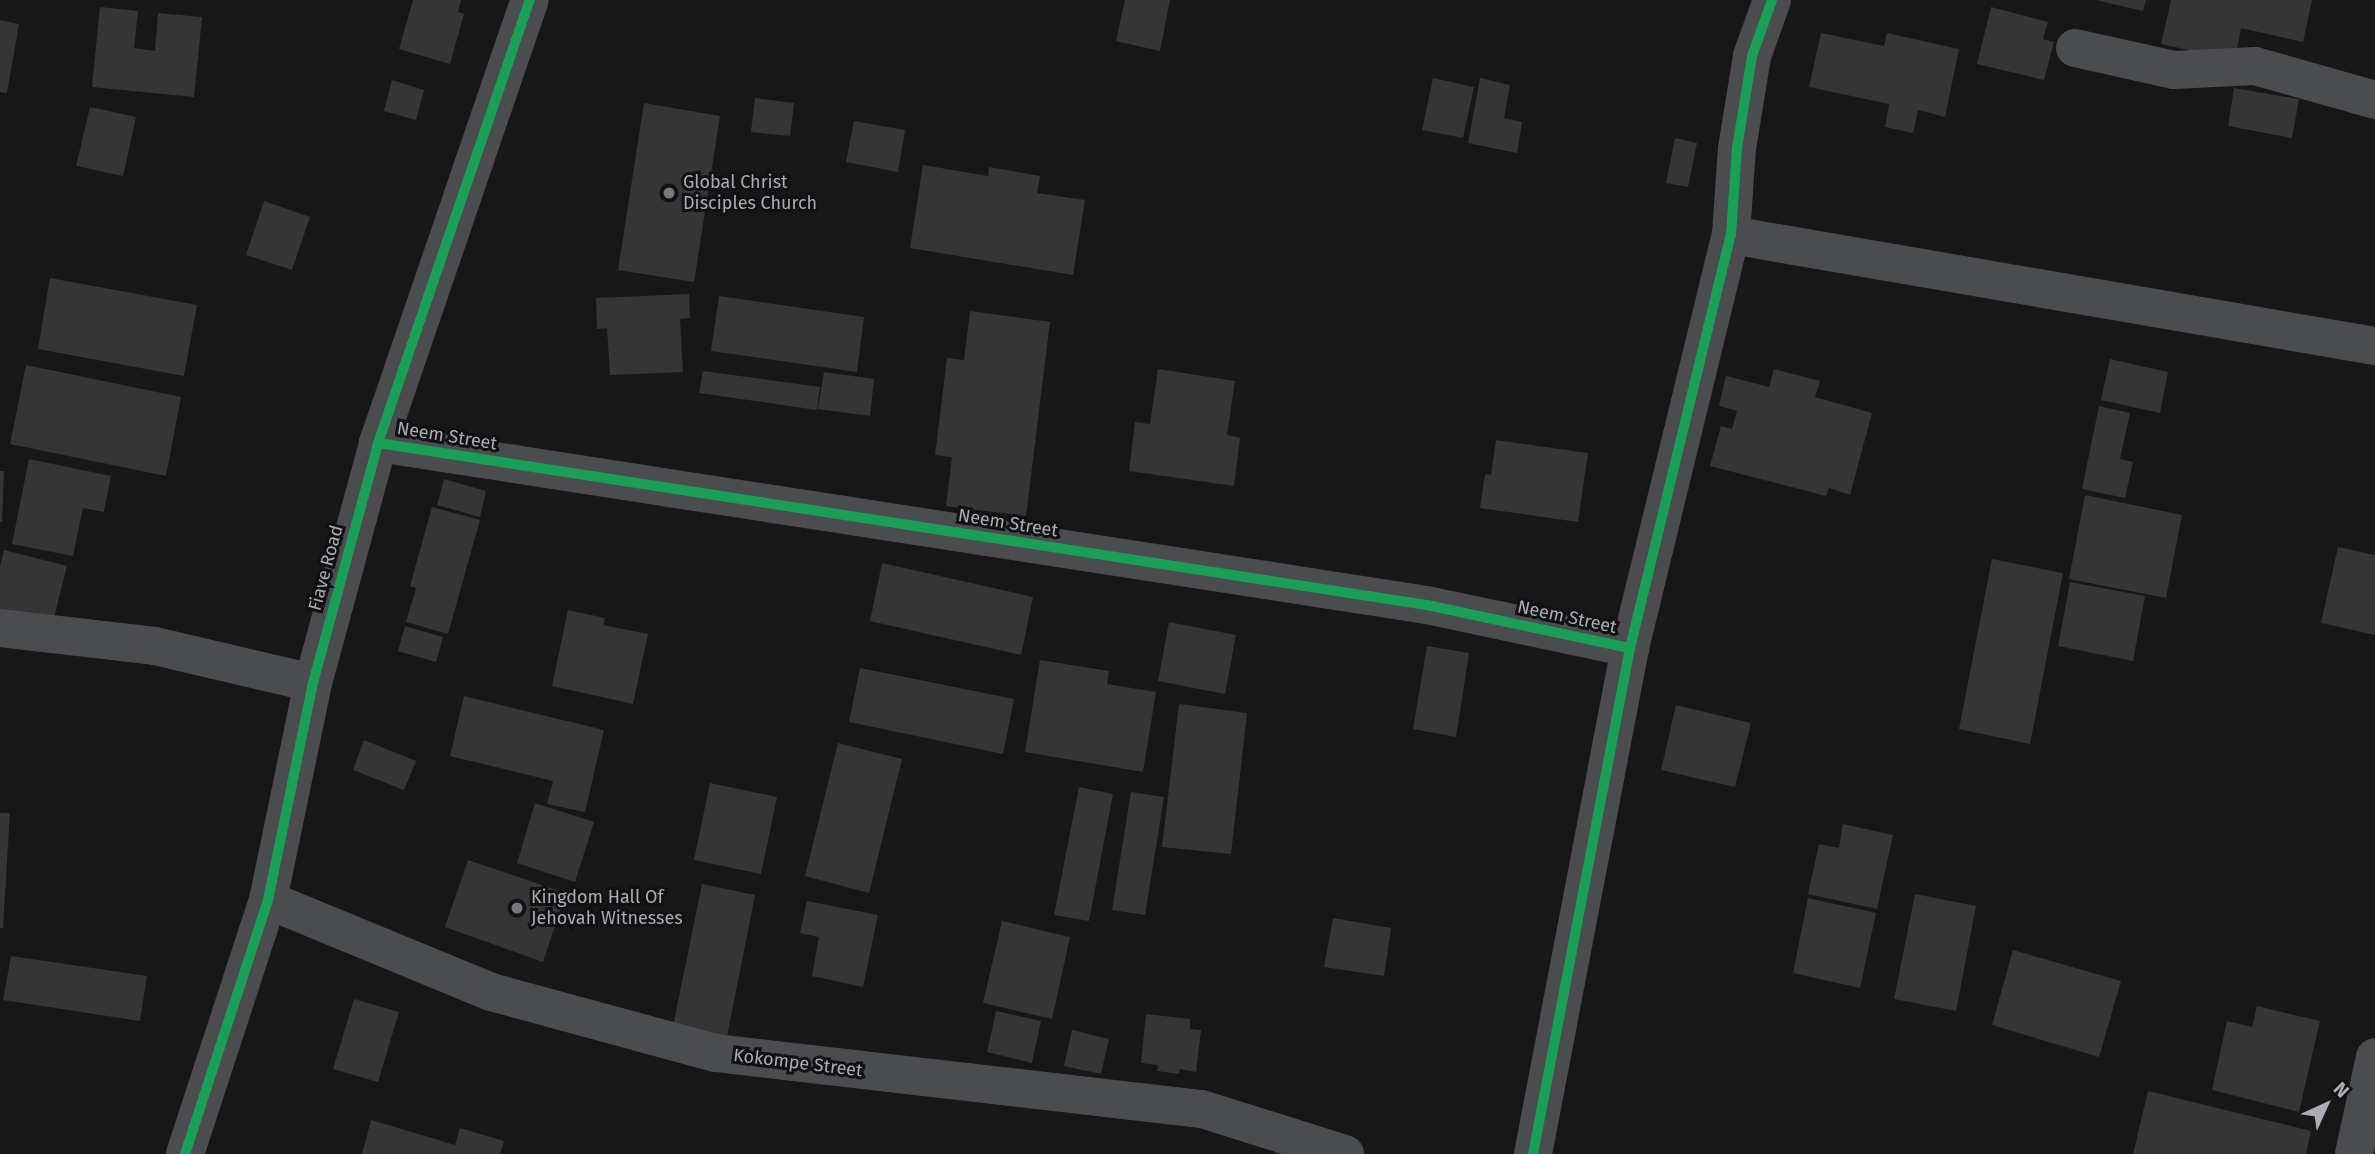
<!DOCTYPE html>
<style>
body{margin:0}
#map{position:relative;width:2375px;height:1154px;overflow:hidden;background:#171717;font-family:"Fira Sans",sans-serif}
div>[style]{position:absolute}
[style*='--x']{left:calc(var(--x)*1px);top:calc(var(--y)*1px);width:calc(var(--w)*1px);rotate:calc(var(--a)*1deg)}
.building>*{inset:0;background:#353536}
.minor>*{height:38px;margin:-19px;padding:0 19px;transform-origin:19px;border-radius:19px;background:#4b4c50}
.tertiary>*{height:38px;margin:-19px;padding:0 19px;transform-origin:19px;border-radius:19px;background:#4b4c50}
.cycleway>*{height:10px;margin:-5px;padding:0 5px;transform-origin:5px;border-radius:5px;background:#1a9f57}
.dots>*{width:19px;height:19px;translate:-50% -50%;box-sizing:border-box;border:4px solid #111113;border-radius:50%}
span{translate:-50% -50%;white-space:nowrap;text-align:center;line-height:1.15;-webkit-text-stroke:6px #111113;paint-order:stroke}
.poi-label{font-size:18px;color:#a8adb8}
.left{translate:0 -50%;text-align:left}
.street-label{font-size:18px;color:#a8adb8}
.north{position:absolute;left:2291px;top:1070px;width:70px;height:70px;-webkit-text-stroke:5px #111113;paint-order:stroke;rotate:45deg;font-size:19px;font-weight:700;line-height:28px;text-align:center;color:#a8adb8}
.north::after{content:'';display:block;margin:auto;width:24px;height:32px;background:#a8adb8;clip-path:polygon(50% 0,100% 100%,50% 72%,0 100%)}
</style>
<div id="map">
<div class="building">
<div style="clip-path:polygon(413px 0,461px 0,458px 12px,464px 14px,450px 64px,399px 49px)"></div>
<div style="clip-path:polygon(1125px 0,1170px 0,1160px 51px,1116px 41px)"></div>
<div style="clip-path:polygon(2096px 0,2146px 0,2143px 11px)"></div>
<div style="clip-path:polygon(2171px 0,2312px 0,2303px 42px,2241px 28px,2235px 60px,2161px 44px)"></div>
<div style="clip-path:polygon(100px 7px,138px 11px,134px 48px,155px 51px,158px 13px,202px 17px,194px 97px,92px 87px)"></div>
<div style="clip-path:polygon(1991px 7px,2048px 22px,2043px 39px,2054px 42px,2044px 80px,1977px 64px)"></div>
<div style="clip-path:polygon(0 20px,19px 24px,7px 93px,0 92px)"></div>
<div style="clip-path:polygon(1821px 33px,1884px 46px,1887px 33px,1959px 49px,1945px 117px,1918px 110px,1913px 133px,1885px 127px,1889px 104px,1809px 87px)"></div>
<div style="clip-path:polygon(1433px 78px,1474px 87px,1463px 138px,1422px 130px)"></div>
<div style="clip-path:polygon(1480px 78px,1510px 85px,1504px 118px,1522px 122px,1517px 153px,1468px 143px)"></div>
<div style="clip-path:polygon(392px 80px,424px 90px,416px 120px,384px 111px)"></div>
<div style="clip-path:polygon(2234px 88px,2299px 99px,2292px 138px,2228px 126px)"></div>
<div style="clip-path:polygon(755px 98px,794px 103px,790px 136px,751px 132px)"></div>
<div style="clip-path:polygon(644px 103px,720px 116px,694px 282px,618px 270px)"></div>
<div style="clip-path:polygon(90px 107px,136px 117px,123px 176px,76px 166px)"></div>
<div style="clip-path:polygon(854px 121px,905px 130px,898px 172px,846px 162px)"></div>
<div style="clip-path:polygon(1675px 138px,1697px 143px,1688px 187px,1666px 183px)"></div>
<div style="clip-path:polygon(923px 165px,988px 176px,989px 167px,1040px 176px,1037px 193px,1085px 200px,1073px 275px,910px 248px)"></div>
<div style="clip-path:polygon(264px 201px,310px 217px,292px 270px,246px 255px)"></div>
<div style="clip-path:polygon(50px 278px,197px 305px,184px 376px,38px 349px)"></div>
<div style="clip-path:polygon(689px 294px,690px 318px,680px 319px,683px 372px,610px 375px,607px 328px,597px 329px,596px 298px)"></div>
<div style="clip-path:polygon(719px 296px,864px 317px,857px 372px,711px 351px)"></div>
<div style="clip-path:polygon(970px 311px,1050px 322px,1026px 516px,946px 506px,952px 457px,935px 455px,947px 358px,964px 360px)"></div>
<div style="clip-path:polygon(2110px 359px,2168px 372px,2160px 413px,2101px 400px)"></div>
<div style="clip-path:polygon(26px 365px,181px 397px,166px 476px,10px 444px)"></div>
<div style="clip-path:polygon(1158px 369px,1235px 381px,1227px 435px,1240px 438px,1234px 486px,1129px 471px,1135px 422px,1150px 424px)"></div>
<div style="clip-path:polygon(1774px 369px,1820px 381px,1815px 397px,1872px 413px,1850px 495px,1829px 488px,1826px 496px,1710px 466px,1721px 426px,1732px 429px,1737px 411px,1719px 406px,1726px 376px,1769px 387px)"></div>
<div style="clip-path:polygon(703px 371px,820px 387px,817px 410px,699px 393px)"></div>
<div style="clip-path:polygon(824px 372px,874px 379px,870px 416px,818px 409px)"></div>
<div style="clip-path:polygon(2099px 406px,2130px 413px,2120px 459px,2133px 462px,2125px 498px,2082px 489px)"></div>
<div style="clip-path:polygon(1496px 440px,1588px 453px,1578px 522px,1480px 508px,1485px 474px,1491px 475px)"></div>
<div style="clip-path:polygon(29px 459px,111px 476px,104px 512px,83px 508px,73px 556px,12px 544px)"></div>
<div style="clip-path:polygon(0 471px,4px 471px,2px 522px,0 522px)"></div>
<div style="clip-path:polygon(444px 479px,486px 491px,480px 517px,437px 505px)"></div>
<div style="clip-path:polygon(2085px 495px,2182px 515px,2166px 598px,2069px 579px)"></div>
<div style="clip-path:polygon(432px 507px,480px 520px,448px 634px,406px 622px,416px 588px,410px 586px)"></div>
<div style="clip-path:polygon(2338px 547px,2375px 555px,2375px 635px,2321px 623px)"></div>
<div style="clip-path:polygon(4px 550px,67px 566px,53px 622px,0 609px,0 566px)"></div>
<div style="clip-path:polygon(1992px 559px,2063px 573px,2030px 744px,1959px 729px)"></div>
<div style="clip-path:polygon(882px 563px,1033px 597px,1021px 655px,870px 621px)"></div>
<div style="clip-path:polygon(2070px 582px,2145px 596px,2133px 661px,2058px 646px)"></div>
<div style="clip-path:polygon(568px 610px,605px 618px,603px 625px,648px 634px,633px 704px,552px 686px)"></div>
<div style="clip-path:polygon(1169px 622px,1236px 635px,1225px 694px,1158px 681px)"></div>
<div style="clip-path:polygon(405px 626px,443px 637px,436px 662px,398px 651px)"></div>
<div style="clip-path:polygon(1427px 646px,1469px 653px,1456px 737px,1413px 729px)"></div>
<div style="clip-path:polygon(1040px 660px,1109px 671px,1107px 684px,1156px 692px,1143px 772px,1025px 752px)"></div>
<div style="clip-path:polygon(860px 668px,1014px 699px,1003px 754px,849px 722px)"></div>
<div style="clip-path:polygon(464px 696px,604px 730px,585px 812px,547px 804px,553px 781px,450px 756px)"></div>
<div style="clip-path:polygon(1179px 704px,1247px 713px,1231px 854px,1162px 847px)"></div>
<div style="clip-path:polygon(1676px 705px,1751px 723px,1735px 787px,1661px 770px)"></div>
<div style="clip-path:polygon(364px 740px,416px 761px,404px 790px,353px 770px)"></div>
<div style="clip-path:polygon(838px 743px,902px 759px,869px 893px,805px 876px)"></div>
<div style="clip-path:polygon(710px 783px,777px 797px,761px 874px,694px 860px)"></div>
<div style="clip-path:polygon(1079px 787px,1113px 794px,1089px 921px,1054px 915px)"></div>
<div style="clip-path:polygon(1131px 792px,1164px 797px,1145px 915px,1112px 910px)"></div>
<div style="clip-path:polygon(535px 803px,594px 822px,575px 882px,517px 863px)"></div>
<div style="clip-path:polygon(0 813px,10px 813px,3px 928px,0 928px)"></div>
<div style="clip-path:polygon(1843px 824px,1893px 835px,1877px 909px,1808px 894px,1819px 844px,1839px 848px)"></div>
<div style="clip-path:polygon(468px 860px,566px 893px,543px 962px,445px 927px)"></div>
<div style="clip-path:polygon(702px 884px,755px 895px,727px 1037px,673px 1026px)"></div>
<div style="clip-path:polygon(1915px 894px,1976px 906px,1956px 1011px,1894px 999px)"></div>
<div style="clip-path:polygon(1808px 898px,1876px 913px,1860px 988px,1793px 973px)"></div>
<div style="clip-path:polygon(807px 901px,878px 915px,863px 987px,812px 976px,819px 937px,800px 933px)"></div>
<div style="clip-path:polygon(1333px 918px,1391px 928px,1384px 976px,1324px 967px)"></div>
<div style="clip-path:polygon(1002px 921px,1070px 937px,1052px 1019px,983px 1003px)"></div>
<div style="clip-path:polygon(2013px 950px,2121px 981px,2099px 1057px,1992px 1025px)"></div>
<div style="clip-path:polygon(11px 956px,147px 976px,140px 1021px,3px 1000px)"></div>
<div style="clip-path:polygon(354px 999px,399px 1012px,378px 1082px,333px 1069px)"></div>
<div style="clip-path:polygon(2257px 1006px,2320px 1021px,2299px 1112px,2212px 1090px,2227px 1021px,2252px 1027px)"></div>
<div style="clip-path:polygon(996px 1011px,1041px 1021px,1032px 1063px,987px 1052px)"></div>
<div style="clip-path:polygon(1146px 1014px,1190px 1019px,1190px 1029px,1201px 1030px,1196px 1072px,1180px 1069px,1179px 1074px,1157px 1071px,1158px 1065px,1141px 1063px)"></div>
<div style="clip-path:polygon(1072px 1030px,1109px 1039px,1101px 1074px,1064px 1066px)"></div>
<div style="clip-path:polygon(2148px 1091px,2311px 1131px,2306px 1154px,2133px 1154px)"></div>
<div style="clip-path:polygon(371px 1120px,455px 1145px,460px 1128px,504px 1141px,500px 1154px,362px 1154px)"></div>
</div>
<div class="minor">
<div style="--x:2075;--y:48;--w:101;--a:12.5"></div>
<div style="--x:2174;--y:70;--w:81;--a:-2.8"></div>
<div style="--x:2255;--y:66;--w:125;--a:15.8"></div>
<div style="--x:1731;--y:235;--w:653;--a:9.78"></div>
<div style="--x:378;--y:443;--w:1061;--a:8.78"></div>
<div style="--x:1427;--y:605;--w:208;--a:12"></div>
<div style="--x:0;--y:628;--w:156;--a:6.6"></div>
<div style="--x:155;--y:646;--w:162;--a:13.2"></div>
<div style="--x:268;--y:900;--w:241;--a:22.4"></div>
<div style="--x:491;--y:992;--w:233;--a:15.2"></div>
<div style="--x:716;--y:1053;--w:489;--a:6.6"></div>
<div style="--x:1202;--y:1109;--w:150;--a:17.5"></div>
<div style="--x:1533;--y:1154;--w:515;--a:-79.15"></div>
<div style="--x:1630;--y:648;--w:425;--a:-76.3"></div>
<div style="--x:1731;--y:235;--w:87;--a:-86.1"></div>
<div style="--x:1737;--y:148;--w:93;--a:-80.7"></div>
<div style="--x:1752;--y:56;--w:59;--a:-70.3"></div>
<div style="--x:2354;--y:1154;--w:99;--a:-77.8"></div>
</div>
<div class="tertiary">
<div style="--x:185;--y:1154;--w:267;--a:-71.9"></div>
<div style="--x:268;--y:900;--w:222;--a:-78.3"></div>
<div style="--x:313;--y:683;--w:249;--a:-74.8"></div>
<div style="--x:378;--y:443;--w:468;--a:-71.1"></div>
</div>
<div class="cycleway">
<div style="--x:378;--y:443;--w:1061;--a:8.78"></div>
<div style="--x:1427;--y:605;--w:208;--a:12"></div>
<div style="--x:185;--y:1154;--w:267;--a:-71.9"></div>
<div style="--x:268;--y:900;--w:222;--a:-78.3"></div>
<div style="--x:313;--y:683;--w:249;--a:-74.8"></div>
<div style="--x:378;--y:443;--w:468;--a:-71.1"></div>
<div style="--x:1533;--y:1154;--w:515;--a:-79.15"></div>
<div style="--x:1630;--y:648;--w:425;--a:-76.3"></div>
<div style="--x:1731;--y:235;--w:87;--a:-86.1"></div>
<div style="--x:1737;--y:148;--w:93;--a:-80.7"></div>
<div style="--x:1752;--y:56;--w:59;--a:-70.3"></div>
</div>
<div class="dots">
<div style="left:669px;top:193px;background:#757880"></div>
<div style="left:517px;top:908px;background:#757880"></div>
</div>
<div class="poi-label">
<span class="left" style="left:683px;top:193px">Global Christ<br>Disciples Church</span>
<span class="left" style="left:531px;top:908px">Kingdom Hall Of<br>Jehovah Witnesses</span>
</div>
<div class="street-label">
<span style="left:447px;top:436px;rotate:9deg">Neem Street</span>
<span style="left:1008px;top:523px;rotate:9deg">Neem Street</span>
<span style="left:326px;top:568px;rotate:-75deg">Fiave Road</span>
<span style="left:1567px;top:617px;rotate:12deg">Neem Street</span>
<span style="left:798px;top:1063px;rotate:7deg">Kokompe Street</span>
</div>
<div class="north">N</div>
</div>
